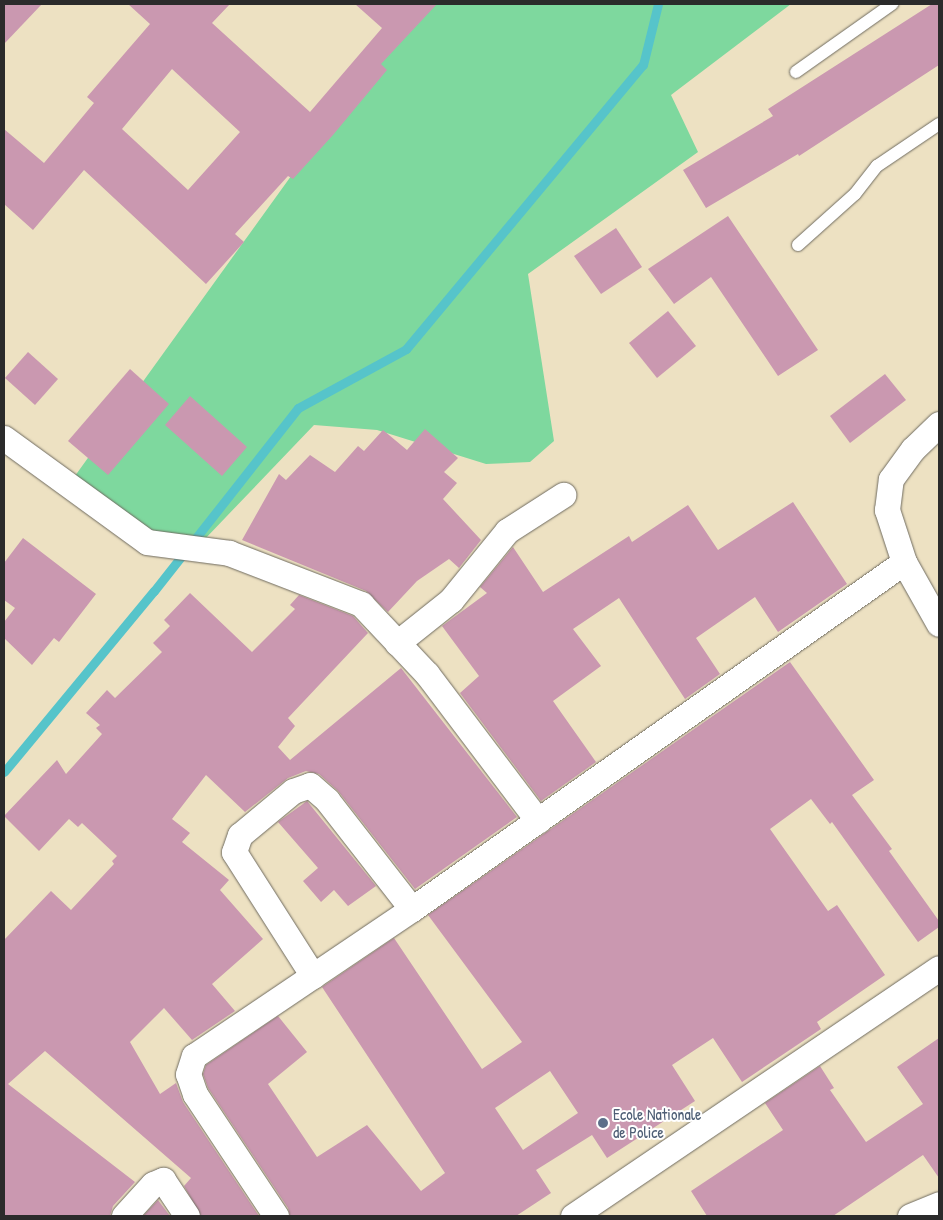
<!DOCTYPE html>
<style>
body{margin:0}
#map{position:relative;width:943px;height:1220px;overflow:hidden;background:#ede1c2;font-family:"Patrick Hand",sans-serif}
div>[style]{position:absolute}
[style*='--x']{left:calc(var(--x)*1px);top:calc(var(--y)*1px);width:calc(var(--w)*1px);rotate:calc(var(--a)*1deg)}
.green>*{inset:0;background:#7ed89e}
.stream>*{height:9px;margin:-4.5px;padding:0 4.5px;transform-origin:4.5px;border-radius:4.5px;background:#56c4ca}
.building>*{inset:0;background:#ca98b0}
.roads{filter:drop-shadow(0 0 1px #6f6b60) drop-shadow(0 0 1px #6f6b60)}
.lane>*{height:12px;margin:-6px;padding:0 6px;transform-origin:6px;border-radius:6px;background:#fff}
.street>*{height:25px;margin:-12.5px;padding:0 12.5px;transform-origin:12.5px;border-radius:12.5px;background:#fff}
.dots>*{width:14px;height:14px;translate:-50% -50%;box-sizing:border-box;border:2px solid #fff;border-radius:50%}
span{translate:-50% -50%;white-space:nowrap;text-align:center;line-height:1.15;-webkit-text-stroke:4px #fff;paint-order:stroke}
.service-label{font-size:16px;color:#4e5e75}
.left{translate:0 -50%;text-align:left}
.frame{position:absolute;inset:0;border:5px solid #2b2b2b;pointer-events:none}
</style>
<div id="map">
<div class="green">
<div style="clip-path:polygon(415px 4px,791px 4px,671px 95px,698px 152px,528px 274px,554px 441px,530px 462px,486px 464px,377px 430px,314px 425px,204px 540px,145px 545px,67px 487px)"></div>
</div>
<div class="stream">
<div style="--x:4;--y:772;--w:235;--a:-50.4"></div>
<div style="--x:154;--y:591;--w:233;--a:-51.8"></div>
<div style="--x:298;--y:408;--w:123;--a:-28.6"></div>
<div style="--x:406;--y:349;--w:370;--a:-50.2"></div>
<div style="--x:643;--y:65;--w:63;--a:-76.2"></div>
</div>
<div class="building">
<div style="clip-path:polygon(4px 4px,42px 4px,4px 44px)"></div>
<div style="clip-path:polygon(evenodd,128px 4px,230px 4px,212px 23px,310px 112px,382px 28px,355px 4px,437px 4px,381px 64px,387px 70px,333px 135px,293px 179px,288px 176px,235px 234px,244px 242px,206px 284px,84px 170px,33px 230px,4px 204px,4px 129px,44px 163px,94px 103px,87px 97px,150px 24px,128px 4px,172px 69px,240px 132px,188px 190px,122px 129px,172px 69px)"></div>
<div style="clip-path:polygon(932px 4px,939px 4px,939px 65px,799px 156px,798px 154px,706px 208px,683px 170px,773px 116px,768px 109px)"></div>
<div style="clip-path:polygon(728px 216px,818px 350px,778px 376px,711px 277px,674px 304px,648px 269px)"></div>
<div style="clip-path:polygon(616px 228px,642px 267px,601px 294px,574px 256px)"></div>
<div style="clip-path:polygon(668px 311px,696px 346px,657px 378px,629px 343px)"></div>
<div style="clip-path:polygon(28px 352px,58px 379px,35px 405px,5px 378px)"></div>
<div style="clip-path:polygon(130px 369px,169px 404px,108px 475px,68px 441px)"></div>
<div style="clip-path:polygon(885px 374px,906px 400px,850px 443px,830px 416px)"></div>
<div style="clip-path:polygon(190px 396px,247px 447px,222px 476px,165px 425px)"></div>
<div style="clip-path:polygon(425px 429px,458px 458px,444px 472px,457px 483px,443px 499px,481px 540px,459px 568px,449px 559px,417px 581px,388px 612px,366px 591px,242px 540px,279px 474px,286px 480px,310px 455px,335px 472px,358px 446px,364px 451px,383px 430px,407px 450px)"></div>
<div style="clip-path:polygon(793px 502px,847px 584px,778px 632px,755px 597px,696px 638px,720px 674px,685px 699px,619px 598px,573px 629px,601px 666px,553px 701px,596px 762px,541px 801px,460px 693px,479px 676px,442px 626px,487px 593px,480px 587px,513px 547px,543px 592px,629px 536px,632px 542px,688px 505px,718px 550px)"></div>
<div style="clip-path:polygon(23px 538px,96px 594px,59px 642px,54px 638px,32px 665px,4px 638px,4px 622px,15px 608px,4px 600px,4px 563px)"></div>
<div style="clip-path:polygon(190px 593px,252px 652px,295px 609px,290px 605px,299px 595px,353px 616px,368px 633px,288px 718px,295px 726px,278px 747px,290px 760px,401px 668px,517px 817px,415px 889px,338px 791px,319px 774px,306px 771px,288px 778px,245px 812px,206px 775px,172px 819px,190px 833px,182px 842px,229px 880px,220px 890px,263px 939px,212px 984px,235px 1011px,192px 1040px,164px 1008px,130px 1042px,160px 1094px,176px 1083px,183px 1102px,259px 1216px,201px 1216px,184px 1186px,191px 1178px,45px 1051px,8px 1084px,135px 1182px,113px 1206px,110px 1216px,4px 1216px,4px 940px,51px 891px,71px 910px,114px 864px,112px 861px,117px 856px,82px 823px,78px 827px,69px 819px,39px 851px,4px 816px,57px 760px,66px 774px,102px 734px,96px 728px,100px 725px,86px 713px,107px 690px,115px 698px,162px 652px,153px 643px,170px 626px,164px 620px)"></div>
<div style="clip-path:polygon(evenodd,790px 662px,874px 780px,852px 795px,892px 849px,889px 851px,939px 921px,939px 927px,918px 942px,832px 822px,830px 824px,811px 799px,770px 829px,828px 911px,837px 905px,885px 975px,817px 1022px,821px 1029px,742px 1082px,713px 1038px,672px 1065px,695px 1101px,607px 1158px,592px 1135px,536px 1170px,551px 1193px,516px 1216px,290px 1216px,288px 1208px,208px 1088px,203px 1074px,206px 1065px,278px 1016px,307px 1052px,268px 1084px,317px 1157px,367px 1125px,421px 1191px,445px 1173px,322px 987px,394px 938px,482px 1069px,522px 1042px,428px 915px,790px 662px,550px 1071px,578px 1113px,523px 1150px,495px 1108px,550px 1071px)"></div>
<div style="clip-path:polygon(307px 801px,376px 886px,348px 906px,334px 890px,321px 902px,303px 881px,318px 868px,278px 822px)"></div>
<div style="clip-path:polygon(939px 1038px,939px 1178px,923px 1155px,833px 1216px,707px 1216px,691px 1191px,783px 1130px,765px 1103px,820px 1066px,834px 1088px,830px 1090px,866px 1142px,923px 1104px,897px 1067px)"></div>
<div style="clip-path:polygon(158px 1200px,170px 1216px,143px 1216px)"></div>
</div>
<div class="roads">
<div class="lane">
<div style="--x:796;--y:72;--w:118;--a:-35.3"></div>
<div style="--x:798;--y:245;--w:76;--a:-41.8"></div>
<div style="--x:855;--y:194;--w:36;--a:-52"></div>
<div style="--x:877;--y:166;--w:75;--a:-34.1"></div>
</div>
<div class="street">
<div style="--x:4;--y:438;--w:177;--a:36"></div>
<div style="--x:147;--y:542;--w:83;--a:7.6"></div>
<div style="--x:229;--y:553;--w:142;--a:21.1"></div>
<div style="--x:361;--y:604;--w:96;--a:46.7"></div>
<div style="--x:427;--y:674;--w:184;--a:52.9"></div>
<div style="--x:904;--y:562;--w:71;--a:60.6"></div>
<div style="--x:397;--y:643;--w:69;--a:-38.5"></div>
<div style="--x:451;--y:600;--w:89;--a:-50.9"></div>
<div style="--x:507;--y:531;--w:67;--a:-32.7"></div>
<div style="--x:313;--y:976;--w:147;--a:-122.5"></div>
<div style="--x:234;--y:852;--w:18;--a:-71"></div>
<div style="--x:240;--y:835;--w:69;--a:-39.7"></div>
<div style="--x:293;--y:791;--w:18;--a:-19"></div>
<div style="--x:310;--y:785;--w:23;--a:41"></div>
<div style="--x:327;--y:800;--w:138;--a:52.1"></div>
<div style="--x:124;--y:1216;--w:43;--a:-47.8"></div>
<div style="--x:153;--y:1184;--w:11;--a:-22"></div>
<div style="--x:163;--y:1180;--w:43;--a:56.3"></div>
<div style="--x:276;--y:1216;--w:146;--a:-123.6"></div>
<div style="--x:195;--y:1094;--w:21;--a:-109"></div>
<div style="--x:188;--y:1074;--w:19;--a:-72"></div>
<div style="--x:194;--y:1056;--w:263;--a:-34"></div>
<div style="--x:412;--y:909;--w:602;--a:-35.19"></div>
<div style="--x:904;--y:562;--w:55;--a:-108.1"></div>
<div style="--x:887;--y:510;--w:31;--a:-83"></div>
<div style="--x:891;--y:479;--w:37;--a:-54"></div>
<div style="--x:913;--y:449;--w:36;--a:-44"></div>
<div style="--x:573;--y:1216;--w:442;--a:-34.1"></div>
<div style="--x:910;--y:1216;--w:31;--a:-22"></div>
</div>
</div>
<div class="dots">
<div style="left:603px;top:1123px;background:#5c6f8a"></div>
</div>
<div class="service-label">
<span class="left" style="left:613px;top:1123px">Ecole Nationale<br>de Police</span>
</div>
<div class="frame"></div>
</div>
